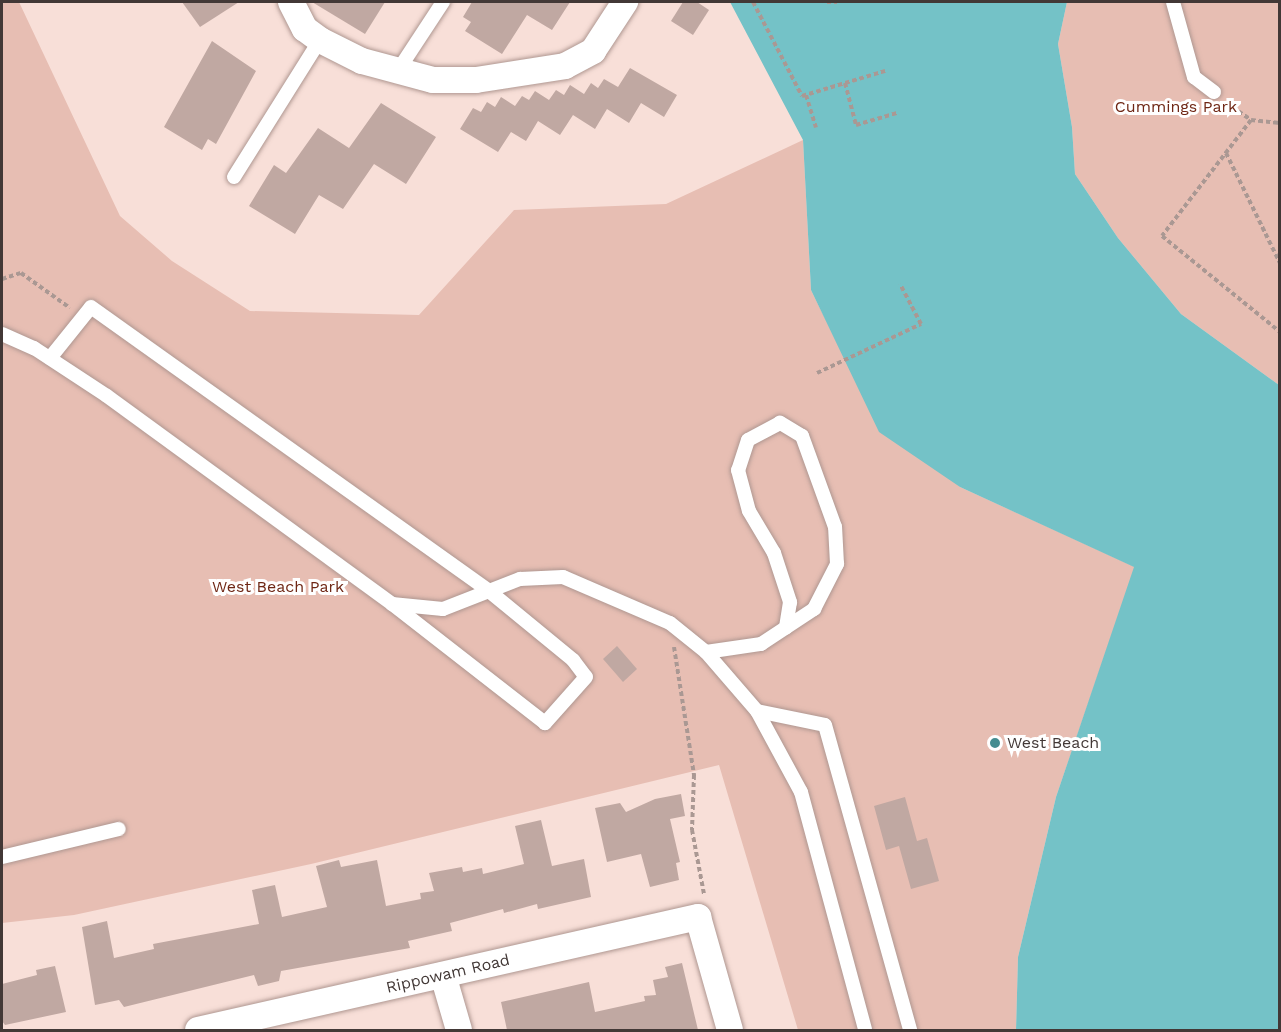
<!DOCTYPE html>
<style>
body{margin:0}
#map{position:relative;width:1281px;height:1032px;overflow:hidden;background:#f8dfd8;font-family:"Work Sans",sans-serif}
div>[style]{position:absolute}
[style*='--x']{left:calc(var(--x)*1px);top:calc(var(--y)*1px);width:calc(var(--w)*1px);rotate:calc(var(--a)*1deg)}
.green>*{inset:0;background:#e7beb3}
.water>*{inset:0;background:#74c2c7}
.building>*{inset:0;background:#c0a8a2}
.path>*{height:4px;margin-top:-2px;transform-origin:0;background:repeating-linear-gradient(90deg,#aa9893 0 4.5px,transparent 0 7.5px)}
.roads{filter:drop-shadow(0 0 2px #af9791) drop-shadow(0 0 2px #af9791)}
.service>*{height:14px;margin:-7px;padding:0 7px;transform-origin:7px;border-radius:7px;background:#fff}
.minor>*{height:26px;margin:-13px;padding:0 13px;transform-origin:13px;border-radius:13px;background:#fff}
.dots>*{width:16px;height:16px;translate:-50% -50%;box-sizing:border-box;border:3px solid #fff;border-radius:50%}
span{translate:-50% -50%;white-space:nowrap;text-align:center;line-height:1.15;-webkit-text-stroke:6px #fff;paint-order:stroke}
.park-label{font-size:16px;color:#6f2715}
.poi-label{font-size:16px;color:#423836}
.left{translate:0 -50%;text-align:left}
.street-label{font-size:16px;color:#423836}
.frame{position:absolute;inset:0;border:3px solid #423836;pointer-events:none}
</style>
<div id="map">
<div class="green">
<div style="clip-path:polygon(2px 2px,19px 2px,120px 216px,172px 261px,250px 311px,419px 315px,514px 210px,666px 204px,803px 140px,811px 290px,845px 359px,960px 487px,1135px 567px,1056px 797px,1018px 957px,1016px 1030px,798px 1030px,719px 765px,311px 864px,74px 915px,2px 923px)"></div>
<div style="clip-path:polygon(1067px 2px,1279px 2px,1279px 385px,1181px 314px,1118px 238px,1075px 174px,1072px 127px,1058px 44px)"></div>
</div>
<div class="water">
<div style="clip-path:polygon(730px 2px,1067px 2px,1058px 44px,1072px 127px,1075px 174px,1118px 238px,1181px 314px,1279px 385px,1279px 1030px,1016px 1030px,1018px 957px,1056px 797px,1134px 567px,960px 487px,879px 432px,811px 290px,803px 140px)"></div>
</div>
<div class="building">
<div style="clip-path:polygon(182px 2px,239px 2px,200px 27px)"></div>
<div style="clip-path:polygon(312px 2px,385px 2px,365px 34px)"></div>
<div style="clip-path:polygon(472px 2px,570px 2px,552px 30px,527px 15px,502px 54px,465px 31px,471px 22px,463px 17px)"></div>
<div style="clip-path:polygon(683px 2px,697px 2px,709px 10px,693px 35px,671px 21px)"></div>
<div style="clip-path:polygon(212px 41px,256px 71px,216px 144px,208px 139px,202px 150px,164px 127px)"></div>
<div style="clip-path:polygon(630px 68px,677px 95px,664px 117px,641px 103px,629px 123px,607px 109px,595px 129px,573px 115px,560px 135px,538px 121px,526px 141px,511px 132px,498px 152px,460px 129px,473px 108px,481px 112px,487px 102px,495px 107px,501px 97px,515px 106px,522px 96px,529px 100px,535px 91px,549px 100px,556px 90px,564px 95px,570px 85px,584px 94px,591px 83px,598px 88px,604px 79px,618px 87px)"></div>
<div style="clip-path:polygon(381px 103px,436px 137px,406px 184px,374px 164px,343px 209px,319px 195px,295px 234px,249px 206px,274px 165px,286px 173px,318px 128px,349px 148px)"></div>
<div style="clip-path:polygon(617px 646px,637px 669px,623px 682px,603px 659px)"></div>
<div style="clip-path:polygon(681px 794px,685px 816px,670px 819px,680px 862px,676px 863px,679px 880px,650px 887px,641px 854px,607px 862px,595px 808px,620px 803px,626px 812px,655px 799px)"></div>
<div style="clip-path:polygon(905px 797px,917px 841px,927px 838px,939px 881px,911px 889px,899px 846px,886px 850px,874px 806px)"></div>
<div style="clip-path:polygon(541px 820px,552px 866px,584px 859px,591px 897px,538px 909px,537px 904px,504px 913px,503px 909px,450px 923px,452px 931px,408px 941px,410px 948px,281px 971px,279px 981px,258px 986px,254px 975px,124px 1007px,119px 1000px,95px 1005px,82px 927px,107px 921px,114px 958px,154px 949px,153px 944px,259px 924px,252px 890px,275px 885px,282px 917px,327px 907px,316px 866px,339px 860px,341px 867px,377px 860px,386px 906px,421px 899px,420px 893px,434px 891px,429px 873px,462px 867px,463px 872px,482px 868px,483px 874px,524px 864px,515px 826px)"></div>
<div style="clip-path:polygon(682px 963px,698px 1030px,507px 1030px,501px 1002px,589px 982px,595px 1012px,645px 1001px,644px 996px,656px 995px,653px 980px,668px 977px,665px 967px)"></div>
<div style="clip-path:polygon(55px 966px,66px 1012px,5px 1025px,2px 1021px,2px 984px,37px 975px,36px 970px)"></div>
</div>
<div class="path">
<div style="--x:753;--y:2;--w:106;--a:62.5"></div>
<div style="--x:802;--y:96;--w:87;--a:-16.8"></div>
<div style="--x:827;--y:2;--w:10;--a:0"></div>
<div style="--x:845;--y:83;--w:43;--a:75.3"></div>
<div style="--x:856;--y:125;--w:43;--a:-16.3"></div>
<div style="--x:806;--y:95;--w:34;--a:73"></div>
<div style="--x:1226;--y:103;--w:30;--a:34"></div>
<div style="--x:1251;--y:120;--w:29;--a:6"></div>
<div style="--x:1251;--y:120;--w:146;--a:127.5"></div>
<div style="--x:1162;--y:236;--w:152;--a:39.1"></div>
<div style="--x:1226;--y:153;--w:123;--a:63.9"></div>
<div style="--x:2;--y:279;--w:20;--a:-18"></div>
<div style="--x:21;--y:273;--w:60;--a:35.5"></div>
<div style="--x:817;--y:373;--w:115;--a:-25.2"></div>
<div style="--x:921;--y:324;--w:45;--a:-117.7"></div>
<div style="--x:674;--y:647;--w:130;--a:81.1"></div>
<div style="--x:694;--y:775;--w:55;--a:92.1"></div>
<div style="--x:692;--y:830;--w:65;--a:79.4"></div>
</div>
<div class="roads">
<div class="service">
<div style="--x:1173;--y:2;--w:78;--a:74.4"></div>
<div style="--x:1194;--y:77;--w:25;--a:37"></div>
<div style="--x:397;--y:72;--w:84;--a:-56.7"></div>
<div style="--x:234;--y:177;--w:162;--a:-57.9"></div>
<div style="--x:2;--y:334;--w:35;--a:24"></div>
<div style="--x:34;--y:348;--w:87;--a:33.3"></div>
<div style="--x:107;--y:396;--w:353;--a:36.1"></div>
<div style="--x:392;--y:604;--w:51;--a:5.6"></div>
<div style="--x:443;--y:609;--w:83;--a:-21.3"></div>
<div style="--x:520;--y:579;--w:43;--a:-2.7"></div>
<div style="--x:563;--y:577;--w:116;--a:23.3"></div>
<div style="--x:670;--y:623;--w:46;--a:38.9"></div>
<div style="--x:706;--y:652;--w:78;--a:49.2"></div>
<div style="--x:757;--y:711;--w:92;--a:61.5"></div>
<div style="--x:801;--y:792;--w:246;--a:74.9"></div>
<div style="--x:50;--y:358;--w:65;--a:-51.2"></div>
<div style="--x:91;--y:307;--w:489;--a:35.5"></div>
<div style="--x:489;--y:591;--w:109;--a:39.4"></div>
<div style="--x:573;--y:660;--w:21;--a:53"></div>
<div style="--x:586;--y:677;--w:62;--a:131.7"></div>
<div style="--x:545;--y:723;--w:194;--a:-142.1"></div>
<div style="--x:706;--y:652;--w:56;--a:-8.3"></div>
<div style="--x:761;--y:644;--w:64;--a:-33.4"></div>
<div style="--x:814;--y:609;--w:51;--a:-62.9"></div>
<div style="--x:837;--y:564;--w:37;--a:-93"></div>
<div style="--x:835;--y:527;--w:97;--a:-109.9"></div>
<div style="--x:802;--y:436;--w:26;--a:-149"></div>
<div style="--x:780;--y:423;--w:36;--a:152"></div>
<div style="--x:748;--y:440;--w:32;--a:108"></div>
<div style="--x:738;--y:470;--w:42;--a:75"></div>
<div style="--x:749;--y:511;--w:49;--a:59.2"></div>
<div style="--x:774;--y:553;--w:52;--a:71.9"></div>
<div style="--x:790;--y:602;--w:26;--a:99"></div>
<div style="--x:757;--y:711;--w:69;--a:11.6"></div>
<div style="--x:825;--y:725;--w:317;--a:74.4"></div>
<div style="--x:2;--y:857;--w:120;--a:-13.5"></div>
</div>
<div class="minor">
<div style="--x:291;--y:2;--w:30;--a:63"></div>
<div style="--x:305;--y:29;--w:19;--a:36"></div>
<div style="--x:320;--y:40;--w:47;--a:26.6"></div>
<div style="--x:362;--y:61;--w:73;--a:15"></div>
<div style="--x:433;--y:80;--w:43;--a:0"></div>
<div style="--x:476;--y:80;--w:90;--a:-8.9"></div>
<div style="--x:565;--y:66;--w:32;--a:-28"></div>
<div style="--x:593;--y:51;--w:59;--a:-56.9"></div>
<div style="--x:443;--y:975;--w:57;--a:73.8"></div>
<div style="--x:198;--y:1030;--w:513;--a:-12.73"></div>
<div style="--x:698;--y:917;--w:117;--a:74.2"></div>
</div>
</div>
<div class="dots">
<div style="left:995px;top:743px;background:#448c90"></div>
</div>
<div class="park-label">
<span style="left:1176px;top:107px">Cummings Park</span>
<span style="left:278px;top:587px">West Beach Park</span>
</div>
<div class="poi-label">
<span class="left" style="left:1007px;top:743px">West Beach</span>
</div>
<div class="street-label">
<span style="left:448px;top:974px;rotate:-13deg">Rippowam Road</span>
</div>
<div class="frame"></div>
</div>
